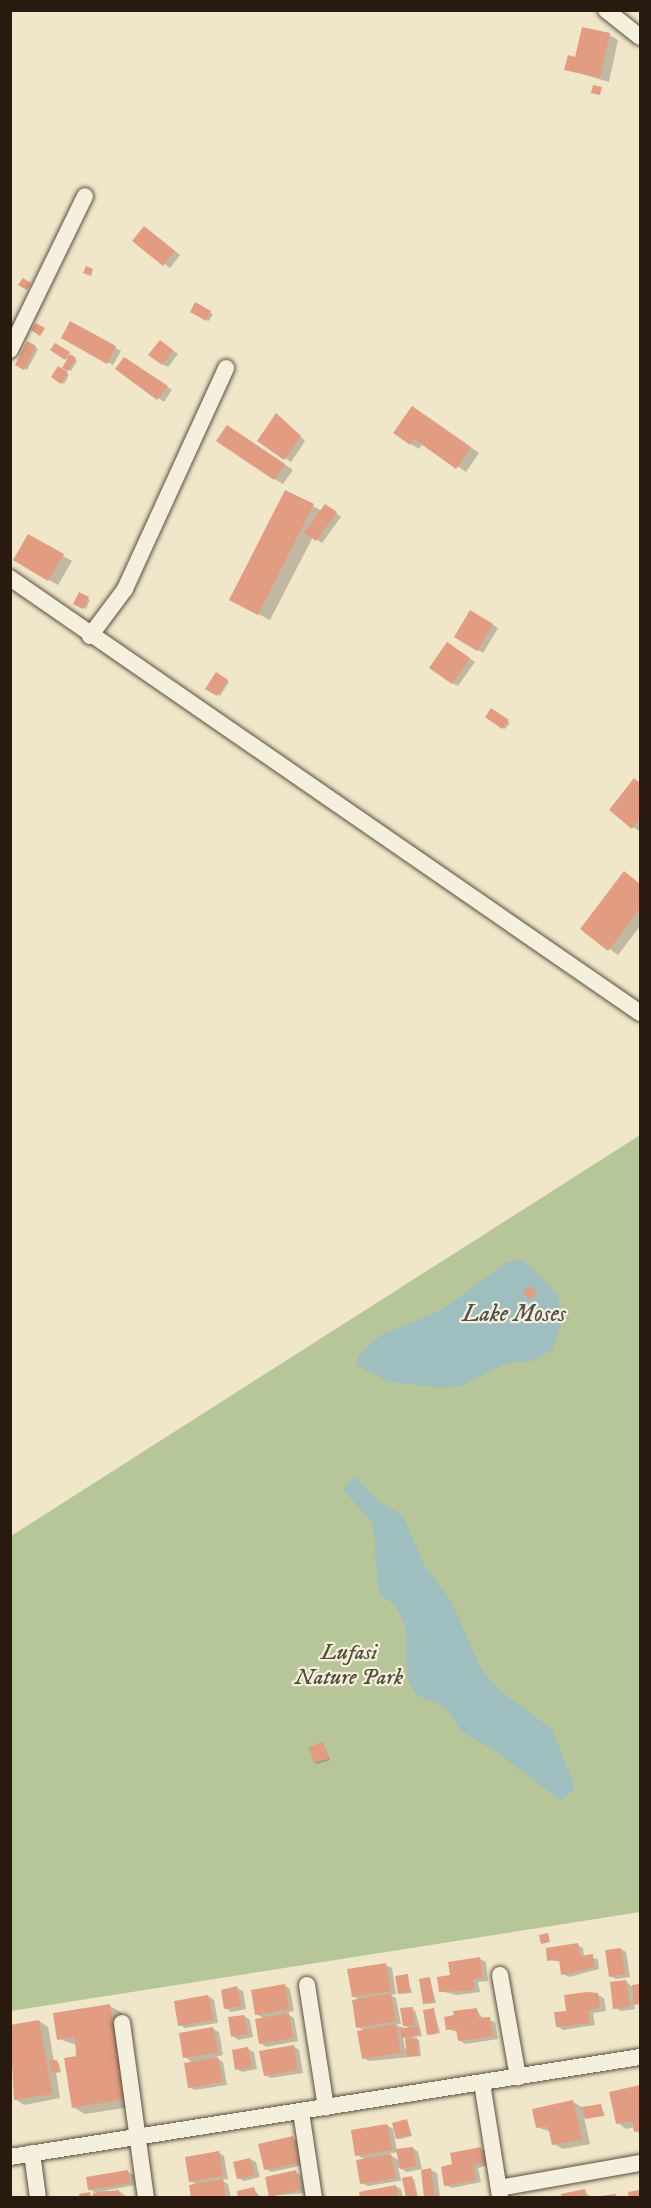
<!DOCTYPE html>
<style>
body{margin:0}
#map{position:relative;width:651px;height:2208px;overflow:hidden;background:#f0e7ca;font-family:"IM FELL DW Pica",serif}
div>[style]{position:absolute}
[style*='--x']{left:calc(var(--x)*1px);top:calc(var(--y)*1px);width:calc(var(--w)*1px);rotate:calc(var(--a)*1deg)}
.green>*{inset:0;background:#b6c699}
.water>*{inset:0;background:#9ebebf}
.shadow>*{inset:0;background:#0003}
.building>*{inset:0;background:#e19c81}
.roads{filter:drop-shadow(0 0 2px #5b4d3e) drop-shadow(0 0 2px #5b4d3e)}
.minor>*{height:16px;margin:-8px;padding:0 8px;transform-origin:8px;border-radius:8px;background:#f5efdd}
span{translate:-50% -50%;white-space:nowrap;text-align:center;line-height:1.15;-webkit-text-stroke:4.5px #f5efdd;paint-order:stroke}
.park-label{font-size:22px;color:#534e39;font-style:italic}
.water-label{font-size:24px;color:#52534d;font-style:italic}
.frame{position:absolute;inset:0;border:12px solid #291a10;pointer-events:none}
</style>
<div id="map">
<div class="green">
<div style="clip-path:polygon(640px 1135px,640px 1912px,11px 2011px,11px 1536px)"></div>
</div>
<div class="water">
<div style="clip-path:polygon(523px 1260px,558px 1295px,561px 1324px,552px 1350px,533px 1361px,507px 1363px,460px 1386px,442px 1388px,389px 1382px,356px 1365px,359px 1355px,381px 1335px,440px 1311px,507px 1262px)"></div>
<div style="clip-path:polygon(355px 1477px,379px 1501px,403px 1516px,424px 1565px,449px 1598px,482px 1670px,501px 1692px,552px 1729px,575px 1788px,561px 1801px,497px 1752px,462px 1732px,444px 1706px,416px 1695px,407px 1678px,406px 1627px,394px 1604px,379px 1595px,373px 1523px,343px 1490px)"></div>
</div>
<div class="shadow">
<div style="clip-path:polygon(609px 35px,618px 40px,609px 82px,566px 69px)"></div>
<div style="clip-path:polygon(150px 231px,180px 255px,170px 268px,134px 241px)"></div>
<div style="clip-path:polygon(196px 304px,213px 314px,209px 321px,192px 311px)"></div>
<div style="clip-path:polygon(10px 320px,15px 323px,10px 330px)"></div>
<div style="clip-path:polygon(71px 323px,121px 351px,113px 365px,63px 338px)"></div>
<div style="clip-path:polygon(27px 343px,38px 349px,27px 370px,17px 364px)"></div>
<div style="clip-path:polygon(56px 345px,77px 361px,71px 371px,64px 367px,69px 360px,52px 350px)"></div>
<div style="clip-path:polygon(166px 345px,178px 354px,168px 367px,162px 364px)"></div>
<div style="clip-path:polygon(130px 362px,172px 390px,164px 402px,117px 369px)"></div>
<div style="clip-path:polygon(59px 368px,69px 375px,64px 384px,53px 377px)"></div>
<div style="clip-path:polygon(421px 413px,479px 453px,466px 472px,423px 443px,419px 449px,411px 444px)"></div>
<div style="clip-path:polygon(282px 419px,305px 441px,291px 462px,259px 441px)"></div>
<div style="clip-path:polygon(236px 432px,293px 470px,283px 484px,275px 479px)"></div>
<div style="clip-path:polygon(313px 506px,322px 511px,331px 509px,341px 517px,322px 543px,313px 537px,270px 620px,243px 606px)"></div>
<div style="clip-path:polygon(29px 536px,72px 561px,58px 585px,15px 560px)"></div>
<div style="clip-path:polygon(80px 594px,90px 600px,86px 609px,75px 603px)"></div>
<div style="clip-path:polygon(471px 612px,498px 628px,483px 653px,456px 637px)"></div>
<div style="clip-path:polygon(453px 647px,475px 662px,458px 686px,452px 683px)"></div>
<div style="clip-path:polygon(217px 674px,229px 682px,220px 696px,207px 688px)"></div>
<div style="clip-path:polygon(491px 710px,510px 723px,505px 729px,487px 717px)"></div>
<div style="clip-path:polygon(635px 780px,640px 784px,640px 832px,611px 810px)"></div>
<div style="clip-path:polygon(625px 873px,640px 884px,640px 926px,618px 955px,582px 929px)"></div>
<div style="clip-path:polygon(323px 1744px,330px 1760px,317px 1764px,315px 1762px)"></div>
<div style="clip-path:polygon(578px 1945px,583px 1948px,584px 1957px,598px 1959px,599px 1969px,569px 1977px,563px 1974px,561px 1962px,549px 1960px)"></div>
<div style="clip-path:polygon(621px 1949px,626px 1952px,630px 1977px,616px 1979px,610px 1976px)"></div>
<div style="clip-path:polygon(480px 1959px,486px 1962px,488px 1981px,478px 1982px,480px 1992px,457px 1995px,440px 1991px,451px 1976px)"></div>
<div style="clip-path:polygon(evenodd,386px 1965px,392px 1968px,396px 1994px,390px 1995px,396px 1998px,401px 2024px,394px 2025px,410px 2029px,404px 2025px,415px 2010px,422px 2036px,413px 2037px,419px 2040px,421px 2056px,369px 2061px,363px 2058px,365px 2031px,358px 2027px,359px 2000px,353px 1996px,386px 1965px,403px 2037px,406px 2039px,408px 2049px,405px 2049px,403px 2037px)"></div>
<div style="clip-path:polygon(407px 1976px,412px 1993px,401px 1994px,399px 1993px)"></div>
<div style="clip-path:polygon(430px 1979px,436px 2003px,426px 2004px,424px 2003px)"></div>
<div style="clip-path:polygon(626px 1981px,632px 1987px,640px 1986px,640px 2005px,634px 2003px,635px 2009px,621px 2011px,615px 2008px)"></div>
<div style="clip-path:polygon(284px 1985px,290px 1989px,294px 2011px,286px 2013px,294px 2018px,298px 2041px,266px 2047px,260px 2043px,265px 2019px,256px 2014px)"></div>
<div style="clip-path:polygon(237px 1988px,243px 1991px,246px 2009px,231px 2012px,226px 2008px)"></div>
<div style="clip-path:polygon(598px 1995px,604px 1998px,606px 2011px,593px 2013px,595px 2025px,563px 2030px,557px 2026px,568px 2012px)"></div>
<div style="clip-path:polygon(208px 1996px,214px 2000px,218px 2023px,185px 2028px,180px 2025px)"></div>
<div style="clip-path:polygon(110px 2006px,122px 2013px,137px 2106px,85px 2114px,73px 2107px,76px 2045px,59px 2039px)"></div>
<div style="clip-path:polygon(434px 2010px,440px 2033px,430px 2035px,428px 2034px)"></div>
<div style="clip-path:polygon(477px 2010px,483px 2019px,495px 2022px,498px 2039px,465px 2044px,459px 2040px,458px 2032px,447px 2029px)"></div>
<div style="clip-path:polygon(244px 2016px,250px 2020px,253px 2037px,238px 2040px,233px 2036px)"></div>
<div style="clip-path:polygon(39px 2021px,48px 2027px,54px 2062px,59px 2063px,61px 2072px,56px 2073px,60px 2098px,24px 2105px,15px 2099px,10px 2026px)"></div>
<div style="clip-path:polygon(213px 2029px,219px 2032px,223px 2055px,215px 2057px,223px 2062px,227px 2085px,195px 2090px,189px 2087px,193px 2063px,185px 2057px)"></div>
<div style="clip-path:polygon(293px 2046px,299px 2050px,303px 2073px,271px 2078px,265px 2075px)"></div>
<div style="clip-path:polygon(248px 2049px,254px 2052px,257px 2069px,242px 2072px,237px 2069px)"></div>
<div style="clip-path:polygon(640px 2086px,640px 2135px,634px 2127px,626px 2129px,618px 2123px,611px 2093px)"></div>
<div style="clip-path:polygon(573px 2102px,582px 2107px,601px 2105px,605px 2116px,584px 2117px,590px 2144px,563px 2149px,554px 2144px,551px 2132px,537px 2127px)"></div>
<div style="clip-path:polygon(407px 2121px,412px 2136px,400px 2139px,397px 2138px)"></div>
<div style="clip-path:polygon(evenodd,387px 2125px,393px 2129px,397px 2151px,413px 2148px,418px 2152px,422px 2169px,407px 2172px,398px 2167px,401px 2180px,414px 2179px,418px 2197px,408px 2197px,404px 2180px,368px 2186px,362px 2183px,366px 2160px,357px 2155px,387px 2125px,398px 2152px,400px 2161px,388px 2154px,398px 2152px)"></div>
<div style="clip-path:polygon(292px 2138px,298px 2141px,304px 2165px,271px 2172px,266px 2169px)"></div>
<div style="clip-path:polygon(480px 2148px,486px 2152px,489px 2165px,478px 2168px,481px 2182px,452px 2188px,446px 2185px,454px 2165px)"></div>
<div style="clip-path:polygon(218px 2152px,224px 2156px,228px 2179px,221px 2180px,228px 2184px,231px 2198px,192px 2198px,198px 2185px,190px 2181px)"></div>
<div style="clip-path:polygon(250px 2159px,256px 2162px,260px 2177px,244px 2181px,238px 2178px)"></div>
<div style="clip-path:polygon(431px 2170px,437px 2173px,440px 2198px,426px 2197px)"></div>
<div style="clip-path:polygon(128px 2172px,134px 2175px,135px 2185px,103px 2191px,119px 2191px,128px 2198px,81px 2198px,98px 2194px,89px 2189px)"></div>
<div style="clip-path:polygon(295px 2172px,301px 2175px,305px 2193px,270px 2196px)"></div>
<div style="clip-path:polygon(395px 2186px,401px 2189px,403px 2198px,361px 2198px)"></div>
<div style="clip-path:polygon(254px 2189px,261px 2198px,240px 2198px)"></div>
<div style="clip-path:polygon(585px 2191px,591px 2198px,563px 2198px)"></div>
</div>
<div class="building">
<div style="clip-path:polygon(582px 27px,610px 33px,600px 78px,564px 70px,568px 55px,575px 57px)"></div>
<div style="clip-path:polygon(593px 85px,602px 87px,600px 95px,591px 93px)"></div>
<div style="clip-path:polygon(144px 226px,175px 251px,163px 266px,132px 241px)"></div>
<div style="clip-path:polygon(86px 266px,93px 269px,91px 276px,83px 273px)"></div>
<div style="clip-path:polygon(23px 278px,31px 283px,27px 290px,18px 285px)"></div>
<div style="clip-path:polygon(195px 302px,211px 311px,206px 321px,190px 312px)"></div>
<div style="clip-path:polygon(70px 321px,116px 346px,107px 364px,61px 338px)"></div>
<div style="clip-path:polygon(36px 323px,45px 328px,40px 336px,31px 330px)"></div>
<div style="clip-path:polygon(160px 340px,173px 350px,162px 365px,148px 355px)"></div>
<div style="clip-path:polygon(27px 341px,36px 346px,24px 370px,15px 365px)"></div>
<div style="clip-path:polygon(55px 343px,70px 352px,65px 360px,50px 350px)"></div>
<div style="clip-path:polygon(70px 354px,76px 358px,68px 371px,62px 368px)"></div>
<div style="clip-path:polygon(124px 357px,168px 386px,157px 400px,115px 369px)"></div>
<div style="clip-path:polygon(58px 366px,68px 372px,61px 384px,51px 377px)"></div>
<div style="clip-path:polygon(412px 406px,471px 447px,456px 469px,414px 439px,410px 445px,393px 433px)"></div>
<div style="clip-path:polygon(276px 413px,301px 436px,284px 460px,257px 441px)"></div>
<div style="clip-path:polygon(227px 425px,285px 464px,274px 480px,216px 441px)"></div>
<div style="clip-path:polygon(285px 490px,314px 504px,258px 615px,229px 600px)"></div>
<div style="clip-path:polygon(325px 504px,337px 512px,316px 541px,304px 533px)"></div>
<div style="clip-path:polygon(28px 534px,64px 554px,48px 581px,13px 560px)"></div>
<div style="clip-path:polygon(79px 592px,89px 597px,83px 609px,73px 604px)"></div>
<div style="clip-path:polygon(470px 610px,493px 624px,477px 651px,454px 637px)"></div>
<div style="clip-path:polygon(447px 642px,470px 658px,452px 684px,429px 668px)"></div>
<div style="clip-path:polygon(216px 672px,228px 680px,217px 696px,205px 689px)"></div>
<div style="clip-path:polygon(491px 708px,509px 720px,502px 729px,485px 717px)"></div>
<div style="clip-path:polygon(634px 778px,640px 783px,640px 819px,632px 829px,609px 810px)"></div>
<div style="clip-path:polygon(624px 871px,640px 884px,640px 909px,608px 951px,580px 929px)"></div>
<div style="clip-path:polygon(530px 1286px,537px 1293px,530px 1300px,523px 1292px)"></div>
<div style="clip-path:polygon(323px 1742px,329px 1759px,314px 1763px,309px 1747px)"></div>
<div style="clip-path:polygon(548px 1933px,550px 1942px,541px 1944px,539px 1935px)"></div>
<div style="clip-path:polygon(578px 1943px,580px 1956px,593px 1954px,594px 1967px,561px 1975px,559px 1959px,547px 1961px,546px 1948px)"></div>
<div style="clip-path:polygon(621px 1948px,625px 1974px,609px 1977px,605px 1950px)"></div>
<div style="clip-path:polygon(480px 1957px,483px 1978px,473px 1979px,475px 1990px,439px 1992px,437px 1977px,450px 1975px,448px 1962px)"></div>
<div style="clip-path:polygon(386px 1963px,391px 1991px,352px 1997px,347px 1969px)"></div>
<div style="clip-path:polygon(408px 1974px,410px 1992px,398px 1994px,395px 1976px)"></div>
<div style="clip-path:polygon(430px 1977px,434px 2002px,423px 2004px,419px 1979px)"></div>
<div style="clip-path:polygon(626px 1980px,630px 2006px,613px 2009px,610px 1982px)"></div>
<div style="clip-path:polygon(285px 1984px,289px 2009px,255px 2015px,251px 1990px)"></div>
<div style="clip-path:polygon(640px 1984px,640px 2004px,634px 2005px,632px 1985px)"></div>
<div style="clip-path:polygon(237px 1986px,241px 2006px,224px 2009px,221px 1990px)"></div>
<div style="clip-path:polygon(587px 1992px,598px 1993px,600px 2008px,588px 2010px,590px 2023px,556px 2027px,554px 2012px,566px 2011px,564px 1995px)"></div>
<div style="clip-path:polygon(391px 1993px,396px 2021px,356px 2028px,352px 2000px)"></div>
<div style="clip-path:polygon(208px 1995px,213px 2020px,178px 2026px,174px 2001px)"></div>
<div style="clip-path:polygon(110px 2004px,125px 2099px,72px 2108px,64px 2058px,77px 2056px,74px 2037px,57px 2040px,53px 2013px)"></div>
<div style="clip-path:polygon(413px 2007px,415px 2025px,403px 2026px,400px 2008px)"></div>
<div style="clip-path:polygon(434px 2008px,438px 2033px,427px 2035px,423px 2010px)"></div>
<div style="clip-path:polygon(477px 2008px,478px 2018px,490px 2017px,493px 2036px,458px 2041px,456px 2029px,446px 2030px,444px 2017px,454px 2015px,453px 2011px)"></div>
<div style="clip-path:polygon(289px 2013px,293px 2038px,259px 2044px,255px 2019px)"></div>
<div style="clip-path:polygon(244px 2015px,248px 2034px,231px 2037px,228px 2017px)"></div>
<div style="clip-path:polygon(39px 2020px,52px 2094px,14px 2100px,10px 2025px)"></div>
<div style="clip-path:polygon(396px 2024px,401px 2053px,362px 2059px,357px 2031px)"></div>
<div style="clip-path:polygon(419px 2026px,420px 2035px,402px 2038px,400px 2029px)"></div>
<div style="clip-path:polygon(213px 2027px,218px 2052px,183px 2058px,179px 2033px)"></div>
<div style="clip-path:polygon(417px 2038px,419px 2055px,407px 2057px,405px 2039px)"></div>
<div style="clip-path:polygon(294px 2045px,298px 2070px,264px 2076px,259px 2051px)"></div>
<div style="clip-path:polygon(248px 2047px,252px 2067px,235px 2070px,232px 2050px)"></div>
<div style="clip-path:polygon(218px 2057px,222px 2082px,188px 2088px,184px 2063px)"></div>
<div style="clip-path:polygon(57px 2060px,59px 2071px,51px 2073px,49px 2061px)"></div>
<div style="clip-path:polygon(640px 2085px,640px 2131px,634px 2132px,632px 2121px,616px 2124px,609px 2092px)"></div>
<div style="clip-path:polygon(573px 2100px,582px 2139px,552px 2145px,548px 2126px,536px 2128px,532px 2109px)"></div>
<div style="clip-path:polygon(601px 2104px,603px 2116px,585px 2119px,582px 2107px)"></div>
<div style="clip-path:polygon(407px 2119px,411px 2135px,396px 2139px,392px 2123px)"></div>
<div style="clip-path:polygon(387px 2124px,392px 2150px,355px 2156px,351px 2130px)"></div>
<div style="clip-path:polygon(293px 2136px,299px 2163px,264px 2170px,258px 2144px)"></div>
<div style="clip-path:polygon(413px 2147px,416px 2166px,400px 2169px,396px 2149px)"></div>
<div style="clip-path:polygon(481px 2147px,484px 2163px,473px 2165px,476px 2180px,444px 2186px,441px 2167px,452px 2164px,450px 2153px)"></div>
<div style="clip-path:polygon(219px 2151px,223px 2176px,189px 2182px,185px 2157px)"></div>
<div style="clip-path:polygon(391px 2154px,396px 2178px,360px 2184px,356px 2160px)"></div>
<div style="clip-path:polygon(250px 2158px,255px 2175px,237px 2179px,233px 2162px)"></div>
<div style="clip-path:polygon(431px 2168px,435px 2196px,424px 2198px,421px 2170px)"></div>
<div style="clip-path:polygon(128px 2170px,130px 2183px,88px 2190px,86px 2177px)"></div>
<div style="clip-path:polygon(296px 2170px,300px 2190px,269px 2197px,265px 2177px)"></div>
<div style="clip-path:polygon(412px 2176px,416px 2196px,406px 2198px,402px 2178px)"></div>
<div style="clip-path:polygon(223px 2179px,226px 2198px,191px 2198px,189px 2185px)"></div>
<div style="clip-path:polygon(396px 2185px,398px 2198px,360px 2198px,359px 2192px)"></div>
<div style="clip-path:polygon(254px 2187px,257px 2198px,238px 2198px,237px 2191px)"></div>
<div style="clip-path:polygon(585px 2189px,586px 2198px,562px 2198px,561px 2194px)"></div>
<div style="clip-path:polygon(119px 2190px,120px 2198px,93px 2198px,93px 2193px)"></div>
<div style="clip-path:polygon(640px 2190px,640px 2198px,629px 2198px,628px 2192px)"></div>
<div style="clip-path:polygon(90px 2192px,91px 2198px,80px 2198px,79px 2194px)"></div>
<div style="clip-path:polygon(616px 2194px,617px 2198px,600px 2198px,600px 2196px)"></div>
</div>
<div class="roads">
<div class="minor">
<div style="--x:606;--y:10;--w:43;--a:38.5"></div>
<div style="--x:10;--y:350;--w:171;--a:-64"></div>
<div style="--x:10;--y:578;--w:766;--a:34.62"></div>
<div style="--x:90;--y:636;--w:59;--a:-53.3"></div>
<div style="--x:125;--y:589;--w:243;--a:-65.4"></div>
<div style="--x:500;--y:1975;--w:104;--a:80"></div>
<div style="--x:307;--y:1985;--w:124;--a:81.2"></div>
<div style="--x:122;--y:2023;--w:177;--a:82.2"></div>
<div style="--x:482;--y:2083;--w:115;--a:81"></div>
<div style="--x:301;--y:2112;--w:87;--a:81.4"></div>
<div style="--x:32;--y:2153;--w:45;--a:82.4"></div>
<div style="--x:10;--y:2157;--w:638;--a:-9.02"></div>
<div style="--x:499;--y:2188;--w:143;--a:-10.1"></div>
</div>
</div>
<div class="park-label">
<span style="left:349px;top:1665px">Lufasi<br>Nature Park</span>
</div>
<div class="water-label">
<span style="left:514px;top:1315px">Lake Moses</span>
</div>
<div class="frame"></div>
</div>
